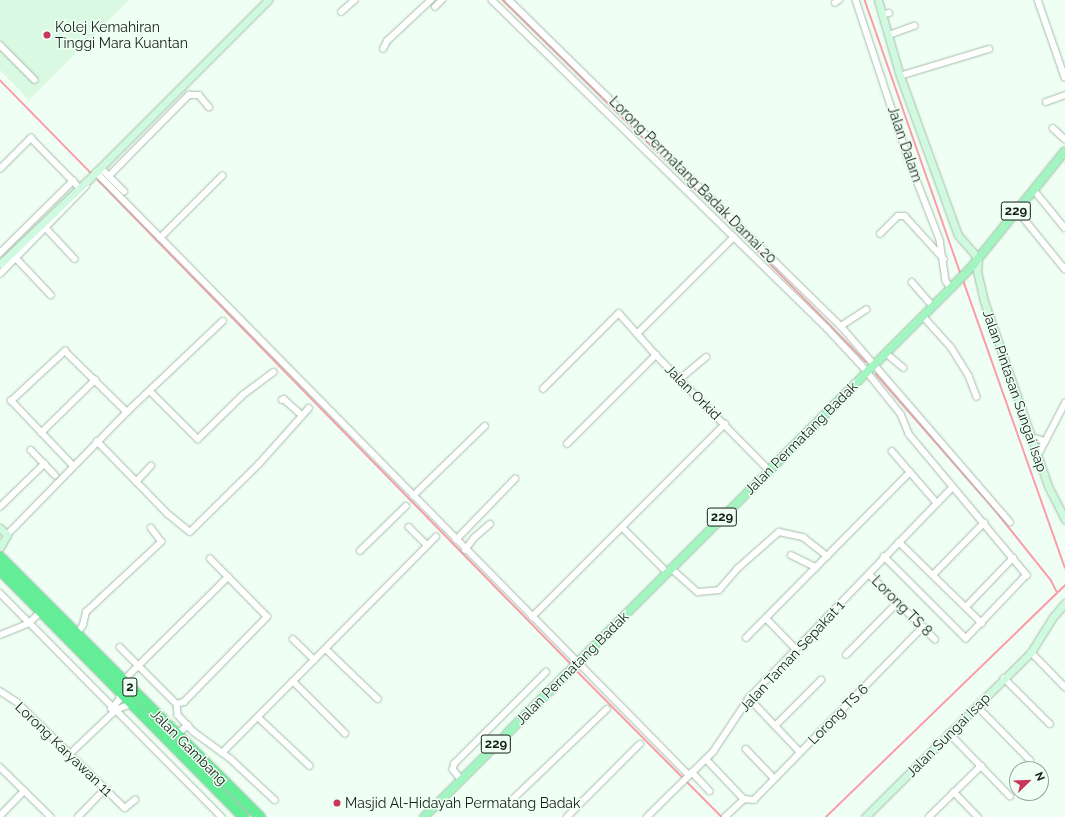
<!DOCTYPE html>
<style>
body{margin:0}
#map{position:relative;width:1065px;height:817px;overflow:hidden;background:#f0fff4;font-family:Raleway,sans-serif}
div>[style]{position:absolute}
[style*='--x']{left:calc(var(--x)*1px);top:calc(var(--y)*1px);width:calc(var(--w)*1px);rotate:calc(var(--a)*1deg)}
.built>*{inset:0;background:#daf9e2}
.stream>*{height:1.5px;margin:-0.75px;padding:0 0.75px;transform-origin:0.75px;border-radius:0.75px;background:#fd9ca9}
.roads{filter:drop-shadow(0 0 1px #a5bcab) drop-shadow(0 0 1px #a5bcab)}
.street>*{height:5.5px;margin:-2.75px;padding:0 2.75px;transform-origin:2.75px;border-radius:2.75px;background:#fff}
.secondary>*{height:7px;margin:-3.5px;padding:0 3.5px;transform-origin:3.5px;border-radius:3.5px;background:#d0fae0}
.primary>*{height:8px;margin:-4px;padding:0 4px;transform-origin:4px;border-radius:4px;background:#a2f4c1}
.highway>*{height:10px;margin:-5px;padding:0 5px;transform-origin:5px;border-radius:5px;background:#64ed97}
.dots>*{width:11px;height:11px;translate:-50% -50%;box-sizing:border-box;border:2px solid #f0fff4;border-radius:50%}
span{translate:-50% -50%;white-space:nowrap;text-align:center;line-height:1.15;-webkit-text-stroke:3px #f0fff4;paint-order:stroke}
.shield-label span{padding:1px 3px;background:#f0fff4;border:1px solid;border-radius:3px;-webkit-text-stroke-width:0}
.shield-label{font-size:13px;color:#151e17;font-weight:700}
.poi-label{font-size:14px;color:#151e17}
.left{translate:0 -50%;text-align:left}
.street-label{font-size:14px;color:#151e17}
.north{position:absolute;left:1009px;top:761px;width:40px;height:40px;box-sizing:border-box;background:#f0fff4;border:1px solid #98a59c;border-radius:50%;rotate:67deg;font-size:11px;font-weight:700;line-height:16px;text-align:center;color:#151e17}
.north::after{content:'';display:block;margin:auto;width:14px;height:18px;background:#c8385a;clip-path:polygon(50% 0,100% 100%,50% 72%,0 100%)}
</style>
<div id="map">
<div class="built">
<div style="clip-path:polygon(0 0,129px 0,29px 100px,0 70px)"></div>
</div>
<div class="stream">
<div style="--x:503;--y:0;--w:346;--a:44.5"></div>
<div style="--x:750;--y:243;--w:166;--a:45.7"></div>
<div style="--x:865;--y:0;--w:290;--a:70.7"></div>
<div style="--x:0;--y:80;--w:130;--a:45.6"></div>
<div style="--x:98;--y:180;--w:675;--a:45.66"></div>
<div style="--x:963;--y:279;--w:306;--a:70.5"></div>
<div style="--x:876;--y:374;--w:181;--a:48.8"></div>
<div style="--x:995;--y:510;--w:90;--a:51.3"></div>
<div style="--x:1051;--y:580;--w:13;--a:63"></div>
<div style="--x:576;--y:670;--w:207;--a:45.2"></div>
<div style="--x:826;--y:817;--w:333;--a:-44.1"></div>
</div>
<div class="roads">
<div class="street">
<div style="--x:492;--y:0;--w:469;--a:44.4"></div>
<div style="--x:827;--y:328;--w:54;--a:47.2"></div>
<div style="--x:864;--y:368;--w:59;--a:51.2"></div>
<div style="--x:901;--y:414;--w:22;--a:68"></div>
<div style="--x:909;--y:434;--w:184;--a:50.1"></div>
<div style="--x:1027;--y:575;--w:88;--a:133.6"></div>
<div style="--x:966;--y:639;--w:116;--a:-135"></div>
<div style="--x:509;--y:0;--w:465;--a:44.5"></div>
<div style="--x:841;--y:326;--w:259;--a:49.2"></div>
<div style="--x:856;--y:0;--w:169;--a:71.7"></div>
<div style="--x:909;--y:160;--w:86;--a:68.8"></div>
<div style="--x:940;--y:240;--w:41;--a:81.7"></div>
<div style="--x:946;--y:281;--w:9;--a:54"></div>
<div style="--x:1038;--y:0;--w:82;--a:70.7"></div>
<div style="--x:835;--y:3;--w:5;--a:-37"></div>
<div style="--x:435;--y:7;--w:10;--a:-45"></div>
<div style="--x:341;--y:12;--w:18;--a:-41"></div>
<div style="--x:882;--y:15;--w:7;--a:-16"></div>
<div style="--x:889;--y:35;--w:27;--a:-20"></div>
<div style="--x:0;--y:45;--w:49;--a:45"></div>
<div style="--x:383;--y:49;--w:9;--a:-63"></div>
<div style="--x:387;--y:41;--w:60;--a:-43"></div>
<div style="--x:900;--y:76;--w:93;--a:-16.9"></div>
<div style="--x:1046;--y:102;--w:20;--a:-20"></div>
<div style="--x:1053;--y:128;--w:16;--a:43"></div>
<div style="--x:101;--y:168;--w:33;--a:45"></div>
<div style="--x:0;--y:169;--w:44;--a:-45"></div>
<div style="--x:31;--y:138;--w:69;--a:45.6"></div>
<div style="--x:96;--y:172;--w:846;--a:45.48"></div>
<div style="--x:109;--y:176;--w:114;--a:-45.4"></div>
<div style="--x:189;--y:95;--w:10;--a:0"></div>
<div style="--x:199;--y:95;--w:16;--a:50"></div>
<div style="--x:1034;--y:190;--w:49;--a:50.8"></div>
<div style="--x:1017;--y:210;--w:76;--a:50.9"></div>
<div style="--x:46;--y:228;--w:42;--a:46.9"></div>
<div style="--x:880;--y:234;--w:25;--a:-45"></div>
<div style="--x:898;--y:216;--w:7;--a:0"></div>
<div style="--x:905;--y:216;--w:58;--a:47.8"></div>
<div style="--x:160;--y:238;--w:88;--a:-45"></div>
<div style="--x:0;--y:253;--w:103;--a:-44.6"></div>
<div style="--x:16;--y:258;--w:51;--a:46.6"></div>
<div style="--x:0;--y:274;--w:123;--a:-45.7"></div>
<div style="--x:912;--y:282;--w:32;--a:49"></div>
<div style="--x:923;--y:316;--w:42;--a:47.9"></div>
<div style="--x:951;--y:347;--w:34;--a:58"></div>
<div style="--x:969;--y:376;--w:22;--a:69"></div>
<div style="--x:841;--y:326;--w:30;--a:-33"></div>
<div style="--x:637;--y:334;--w:137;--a:-45"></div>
<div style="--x:886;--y:353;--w:23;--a:40"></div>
<div style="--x:680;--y:379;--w:34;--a:-40"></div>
<div style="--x:543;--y:389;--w:107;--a:-45"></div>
<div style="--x:619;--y:313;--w:56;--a:48.6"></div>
<div style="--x:656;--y:355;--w:161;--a:45.5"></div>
<div style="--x:150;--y:391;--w:68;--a:45"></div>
<div style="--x:198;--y:439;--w:63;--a:-44.4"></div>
<div style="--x:243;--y:395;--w:38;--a:-37"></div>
<div style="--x:282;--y:400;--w:2;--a:-27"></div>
<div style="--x:284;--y:399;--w:24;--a:42"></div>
<div style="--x:41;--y:433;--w:76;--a:-44.5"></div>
<div style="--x:1031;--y:437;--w:15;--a:16"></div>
<div style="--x:97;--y:441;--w:102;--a:45.8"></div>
<div style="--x:168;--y:514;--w:28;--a:39"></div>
<div style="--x:190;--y:532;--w:95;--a:-44.6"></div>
<div style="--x:258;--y:465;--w:76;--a:-48.2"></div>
<div style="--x:567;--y:444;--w:126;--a:-45"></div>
<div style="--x:31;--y:450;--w:35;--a:46"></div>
<div style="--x:892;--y:451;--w:69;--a:49.1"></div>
<div style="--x:1037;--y:457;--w:61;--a:-62.6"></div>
<div style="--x:73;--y:466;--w:90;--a:-133.6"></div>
<div style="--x:11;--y:401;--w:74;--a:-42.8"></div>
<div style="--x:65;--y:351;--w:87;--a:44.5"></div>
<div style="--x:136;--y:482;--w:22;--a:-47"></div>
<div style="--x:413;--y:496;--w:100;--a:-44.2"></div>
<div style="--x:0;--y:507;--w:62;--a:-44.3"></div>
<div style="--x:409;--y:527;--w:25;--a:45"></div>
<div style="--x:622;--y:527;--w:64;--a:45"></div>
<div style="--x:7;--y:535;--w:172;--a:-45.7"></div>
<div style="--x:127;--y:412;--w:132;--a:-43.5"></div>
<div style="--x:456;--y:540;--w:85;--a:-46"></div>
<div style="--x:899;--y:542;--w:116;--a:44.3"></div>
<div style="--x:465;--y:550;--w:15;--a:-53"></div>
<div style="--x:474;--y:538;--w:21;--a:-41"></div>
<div style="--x:360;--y:551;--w:64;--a:-44.4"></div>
<div style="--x:791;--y:555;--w:28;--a:26"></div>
<div style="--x:671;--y:568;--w:36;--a:42"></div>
<div style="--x:698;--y:592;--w:21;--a:-5"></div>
<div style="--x:719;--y:590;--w:28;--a:-49"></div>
<div style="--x:737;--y:569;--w:56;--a:-41.4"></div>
<div style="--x:779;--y:532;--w:25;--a:12"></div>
<div style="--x:803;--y:537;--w:31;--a:38"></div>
<div style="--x:869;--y:574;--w:93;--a:44.6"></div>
<div style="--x:933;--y:575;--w:73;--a:-45.6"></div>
<div style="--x:0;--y:593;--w:161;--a:45.3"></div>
<div style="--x:966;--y:607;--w:68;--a:-46.2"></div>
<div style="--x:532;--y:617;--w:273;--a:-45"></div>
<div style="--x:766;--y:618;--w:43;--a:45.9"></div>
<div style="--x:77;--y:634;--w:11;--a:-56"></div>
<div style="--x:83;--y:625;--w:13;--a:-77"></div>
<div style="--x:86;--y:612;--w:103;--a:-43"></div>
<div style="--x:161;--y:542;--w:17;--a:-126"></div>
<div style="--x:0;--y:635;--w:31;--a:-22"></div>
<div style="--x:29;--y:623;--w:16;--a:-43"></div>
<div style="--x:746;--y:638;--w:233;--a:-45.3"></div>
<div style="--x:293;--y:639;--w:30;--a:44"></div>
<div style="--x:120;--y:647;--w:81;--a:45"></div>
<div style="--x:177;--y:704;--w:7;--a:-16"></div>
<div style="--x:184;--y:702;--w:119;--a:-45.7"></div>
<div style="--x:267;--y:617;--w:81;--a:-134.5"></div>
<div style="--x:326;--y:649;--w:72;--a:43.9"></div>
<div style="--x:1031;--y:652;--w:49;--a:45.8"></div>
<div style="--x:846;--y:655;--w:74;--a:-45.5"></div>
<div style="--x:1004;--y:678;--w:65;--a:45"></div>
<div style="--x:123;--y:681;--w:148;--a:-44.7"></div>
<div style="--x:293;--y:681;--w:74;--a:45"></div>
<div style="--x:0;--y:691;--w:20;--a:33"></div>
<div style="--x:17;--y:702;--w:151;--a:44.5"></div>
<div style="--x:125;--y:808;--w:13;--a:-39"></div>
<div style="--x:749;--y:698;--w:74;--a:46.6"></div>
<div style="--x:177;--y:704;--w:11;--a:85"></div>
<div style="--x:178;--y:715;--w:23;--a:47"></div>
<div style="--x:194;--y:732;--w:46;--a:36.1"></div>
<div style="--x:231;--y:759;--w:60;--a:43"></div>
<div style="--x:977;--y:706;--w:76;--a:45.5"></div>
<div style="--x:111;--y:709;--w:12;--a:-48"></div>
<div style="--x:119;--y:700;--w:7;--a:-82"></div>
<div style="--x:116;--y:710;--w:151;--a:45.3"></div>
<div style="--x:258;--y:717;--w:71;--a:43.3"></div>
<div style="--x:775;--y:726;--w:65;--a:-45"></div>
<div style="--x:949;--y:733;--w:88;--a:45.9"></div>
<div style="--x:177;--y:734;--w:14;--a:-39"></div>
<div style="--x:746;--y:749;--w:40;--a:46"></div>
<div style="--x:222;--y:753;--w:304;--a:-45.3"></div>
<div style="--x:70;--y:754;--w:64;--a:-43.7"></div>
<div style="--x:116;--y:710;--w:16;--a:-22"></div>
<div style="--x:706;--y:759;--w:55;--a:46.5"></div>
<div style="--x:744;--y:799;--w:10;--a:6"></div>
<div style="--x:754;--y:800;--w:242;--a:-45.7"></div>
<div style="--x:0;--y:767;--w:71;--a:44.4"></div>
<div style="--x:692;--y:772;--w:26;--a:47"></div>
<div style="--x:461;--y:780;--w:13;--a:-129"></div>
<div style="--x:453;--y:770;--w:6;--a:-81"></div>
<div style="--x:454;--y:764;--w:130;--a:-45"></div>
<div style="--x:954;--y:792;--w:35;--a:46"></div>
<div style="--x:510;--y:802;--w:134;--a:-43.8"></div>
<div style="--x:0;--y:816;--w:35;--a:-46"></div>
<div style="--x:78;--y:817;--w:39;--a:-46"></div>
<div style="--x:567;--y:817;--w:103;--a:-45"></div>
<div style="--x:647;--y:817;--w:93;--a:-44.6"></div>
<div style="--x:713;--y:752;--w:65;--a:-56.3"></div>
<div style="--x:749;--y:698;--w:293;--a:-46"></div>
<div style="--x:725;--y:817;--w:26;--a:-43"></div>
<div style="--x:929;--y:817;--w:73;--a:-44.4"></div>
</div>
<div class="secondary">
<div style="--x:878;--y:0;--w:79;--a:73.9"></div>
<div style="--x:900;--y:76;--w:169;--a:70"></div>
<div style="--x:958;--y:235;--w:30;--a:49"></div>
<div style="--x:978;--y:258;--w:13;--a:94"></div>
<div style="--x:977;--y:271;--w:31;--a:77"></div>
<div style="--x:984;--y:301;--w:196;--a:70.9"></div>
<div style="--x:1048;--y:486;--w:38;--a:63"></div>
<div style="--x:0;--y:264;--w:122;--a:-43.7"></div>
<div style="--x:88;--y:180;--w:255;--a:-45"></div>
<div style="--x:0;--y:528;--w:10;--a:45"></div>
<div style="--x:7;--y:535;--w:14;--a:120"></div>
<div style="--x:865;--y:817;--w:234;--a:-44.8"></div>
<div style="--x:1031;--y:652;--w:40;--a:-58"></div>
<div style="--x:1052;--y:618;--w:20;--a:-49"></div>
</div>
<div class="primary">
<div style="--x:424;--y:817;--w:747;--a:-45.11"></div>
<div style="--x:951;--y:288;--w:32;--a:-46"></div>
<div style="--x:973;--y:265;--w:146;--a:-51.1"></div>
</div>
<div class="highway">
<div style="--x:0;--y:557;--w:368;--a:45"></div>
<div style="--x:0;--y:570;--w:347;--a:45.4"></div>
</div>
</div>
<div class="dots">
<div style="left:47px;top:35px;background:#c8385a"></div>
<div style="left:337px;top:803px;background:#c8385a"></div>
</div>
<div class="shield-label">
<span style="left:1016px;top:211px">229</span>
<span style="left:722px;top:517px">229</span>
<span style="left:130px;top:687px">2</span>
<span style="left:496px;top:744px">229</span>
</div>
<div class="poi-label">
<span class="left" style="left:55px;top:35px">Kolej Kemahiran<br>Tinggi Mara Kuantan</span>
<span class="left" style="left:345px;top:803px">Masjid Al-Hidayah Permatang Badak</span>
</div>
<div class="street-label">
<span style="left:905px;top:144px;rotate:71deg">Jalan Dalam</span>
<span style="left:693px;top:180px;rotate:45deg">Lorong Permatang Badak Damai 20</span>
<span style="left:1015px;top:391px;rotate:71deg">Jalan Pintasan Sungai Isap</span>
<span style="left:693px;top:392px;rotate:45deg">Jalan Orkid</span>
<span style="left:801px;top:438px;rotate:-45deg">Jalan Permatang Badak</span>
<span style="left:902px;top:606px;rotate:45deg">Lorong TS 8</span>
<span style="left:792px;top:656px;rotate:-47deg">Jalan Taman Sepakat 1</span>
<span style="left:572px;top:668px;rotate:-45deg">Jalan Permatang Badak</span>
<span style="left:838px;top:714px;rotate:-45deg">Lorong TS 6</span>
<span style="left:948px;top:735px;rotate:-45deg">Jalan Sungai Isap</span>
<span style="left:189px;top:747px;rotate:45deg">Jalan Gambang</span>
<span style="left:64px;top:749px;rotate:44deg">Lorong Karyawan 11</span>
</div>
<div class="north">N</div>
</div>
